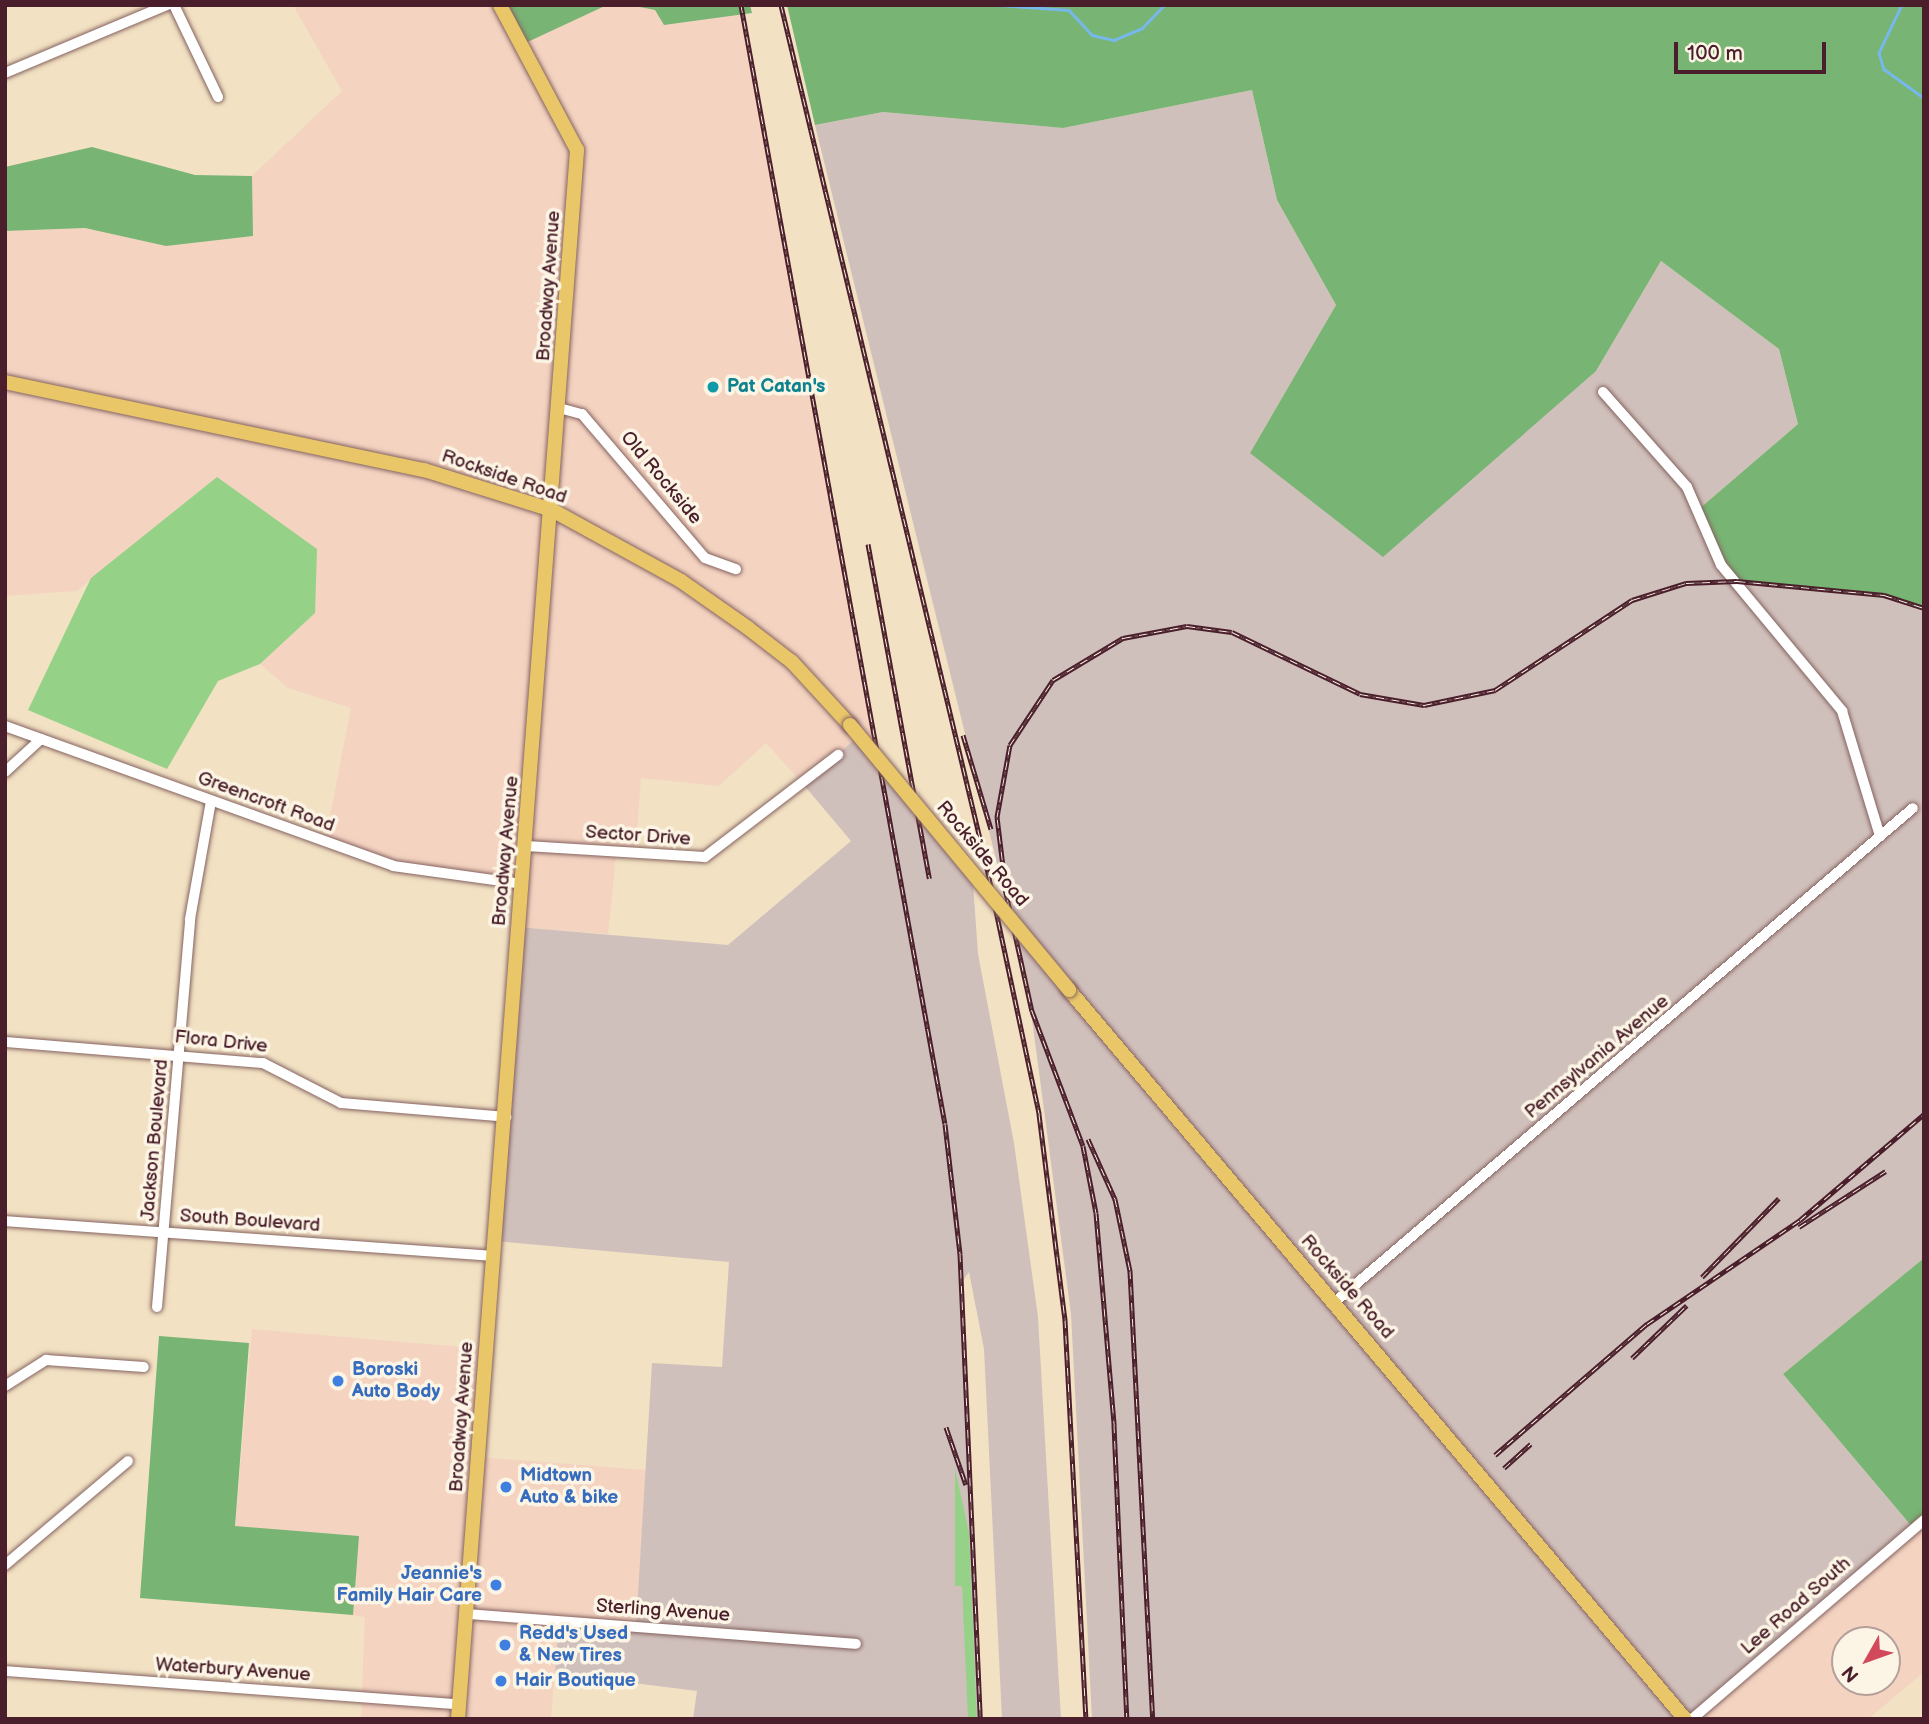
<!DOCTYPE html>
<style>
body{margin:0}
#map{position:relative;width:1929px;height:1724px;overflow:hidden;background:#f2e1c3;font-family:"Balsamiq Sans",sans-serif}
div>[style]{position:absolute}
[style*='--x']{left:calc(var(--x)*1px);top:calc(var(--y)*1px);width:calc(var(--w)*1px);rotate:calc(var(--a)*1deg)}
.built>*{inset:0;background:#f4d3c1}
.industrial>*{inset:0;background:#d0c0bc}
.green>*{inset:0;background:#95d288}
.forest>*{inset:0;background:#78b474}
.stream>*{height:2.5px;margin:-1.25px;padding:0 1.25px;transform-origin:1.25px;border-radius:1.25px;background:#77b8eb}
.roads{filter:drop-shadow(0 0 2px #856360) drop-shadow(0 0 2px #856360)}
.minor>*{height:10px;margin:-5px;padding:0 5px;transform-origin:5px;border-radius:5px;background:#fff}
.major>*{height:14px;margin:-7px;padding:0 7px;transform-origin:7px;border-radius:7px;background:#e9c769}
.rail>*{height:5px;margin-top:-2.5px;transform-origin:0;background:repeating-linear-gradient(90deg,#fcf5e5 0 8px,#4a1f2b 0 16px);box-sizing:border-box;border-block:2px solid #4a1f2b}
.bridges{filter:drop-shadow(0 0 2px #856360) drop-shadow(0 0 2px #856360)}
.major-bridge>*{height:14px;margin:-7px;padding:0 7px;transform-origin:7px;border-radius:7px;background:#e9c769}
.dots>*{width:19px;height:19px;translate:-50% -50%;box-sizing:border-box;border:4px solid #fcf5e5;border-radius:50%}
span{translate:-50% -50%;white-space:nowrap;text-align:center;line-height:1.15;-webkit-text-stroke:7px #fcf5e5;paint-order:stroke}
.street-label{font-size:19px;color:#4a1f2b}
.culture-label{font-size:19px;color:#0d838f;font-weight:700}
.left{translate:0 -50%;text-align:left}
.shop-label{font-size:19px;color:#366cbe;font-weight:700}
.right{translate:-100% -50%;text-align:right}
.frame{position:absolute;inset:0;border:7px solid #4a1f2b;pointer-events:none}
.north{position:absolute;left:1831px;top:1626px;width:70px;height:70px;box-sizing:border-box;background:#fcf5e5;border:2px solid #b59f9b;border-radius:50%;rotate:230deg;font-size:19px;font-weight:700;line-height:28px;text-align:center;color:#4a1f2b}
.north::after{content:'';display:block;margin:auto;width:24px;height:32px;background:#d1495b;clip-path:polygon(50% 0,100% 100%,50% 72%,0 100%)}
.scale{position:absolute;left:1674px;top:42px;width:152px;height:32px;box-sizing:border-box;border:4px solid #4a1f2b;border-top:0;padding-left:9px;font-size:21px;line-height:24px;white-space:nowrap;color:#4a1f2b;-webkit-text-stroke:5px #fcf5e5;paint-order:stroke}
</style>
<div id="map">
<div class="built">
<div style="clip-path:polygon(293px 5px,742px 5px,876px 752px,803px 784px,766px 743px,719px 786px,641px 778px,635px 855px,616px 854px,608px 934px,518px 927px,521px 884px,434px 876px,325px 842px,351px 708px,288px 688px,260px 664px,315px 613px,217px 477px,77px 591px,5px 596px,5px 231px,85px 228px,166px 246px,253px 236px,252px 176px,342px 91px)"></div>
<div style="clip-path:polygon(252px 1329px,486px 1349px,479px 1457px,646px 1470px,636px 1627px,559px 1621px,551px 1719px,361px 1719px,365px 1617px,353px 1615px,358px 1536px,235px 1527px)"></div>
<div style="clip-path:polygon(evenodd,1924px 1520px,1924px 1672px,1868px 1719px,1691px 1719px,1924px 1520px,1845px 1640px,1887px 1640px,1887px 1682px,1845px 1682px,1845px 1640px)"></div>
</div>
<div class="industrial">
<div style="clip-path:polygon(1252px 90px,1277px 200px,1336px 305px,1250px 453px,1596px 371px,1661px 261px,1779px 349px,1798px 424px,1699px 509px,1769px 584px,1884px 595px,1924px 608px,1924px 1258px,1783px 1374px,1914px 1529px,1692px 1719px,1092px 1719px,1071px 1314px,1028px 989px,815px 125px,883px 112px,1063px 128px)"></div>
<div style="clip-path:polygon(859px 736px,973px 883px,978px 954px,1014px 1143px,1038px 1317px,1061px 1719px,1002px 1719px,984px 1349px,969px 1272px,962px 1282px,980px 1719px,693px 1719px,697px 1691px,555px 1673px,559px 1621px,636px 1626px,652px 1363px,722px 1367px,729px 1262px,495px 1241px,518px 927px,728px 945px,851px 841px,803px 784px)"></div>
</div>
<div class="green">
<div style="clip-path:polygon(217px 477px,317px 549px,315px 613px,260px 664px,218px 681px,167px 769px,28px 710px,91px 578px)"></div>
<div style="clip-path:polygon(955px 1468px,969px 1533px,977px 1719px,968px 1719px,962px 1586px,955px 1586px)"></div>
</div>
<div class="forest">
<div style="clip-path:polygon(511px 5px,607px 5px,521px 45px,502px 10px)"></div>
<div style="clip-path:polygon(630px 5px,750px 5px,752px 13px,664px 25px,655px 10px)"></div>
<div style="clip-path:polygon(787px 5px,1924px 5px,1924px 608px,1884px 595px,1737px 581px,1721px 565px,1699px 509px,1798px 424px,1779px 349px,1661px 261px,1596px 371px,1383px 557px,1250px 453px,1336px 305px,1277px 200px,1252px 90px,1063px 128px,883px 112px,815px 125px)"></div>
<div style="clip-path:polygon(92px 147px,195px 175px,252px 176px,253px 236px,166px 246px,85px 228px,5px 231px,5px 167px)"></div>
<div style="clip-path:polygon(1924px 1258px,1924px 1520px,1914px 1529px,1783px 1374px)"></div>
<div style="clip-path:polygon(159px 1336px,249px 1343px,235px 1526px,359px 1536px,353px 1615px,140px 1598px)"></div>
</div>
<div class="stream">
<div style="--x:999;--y:5;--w:70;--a:4.1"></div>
<div style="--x:1069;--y:10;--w:34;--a:47"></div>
<div style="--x:1092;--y:35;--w:23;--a:13"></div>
<div style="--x:1114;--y:40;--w:30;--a:-23"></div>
<div style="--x:1142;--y:28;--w:32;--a:-46"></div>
<div style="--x:1902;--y:5;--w:53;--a:115.6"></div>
<div style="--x:1879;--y:53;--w:17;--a:73"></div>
<div style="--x:1884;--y:69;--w:49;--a:35.9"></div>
</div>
<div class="roads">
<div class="minor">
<div style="--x:174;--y:5;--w:102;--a:64.4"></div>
<div style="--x:5;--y:73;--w:176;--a:-22.8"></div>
<div style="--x:1603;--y:392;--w:127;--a:48.5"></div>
<div style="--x:1687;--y:487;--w:85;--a:66.4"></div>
<div style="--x:1721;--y:565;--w:190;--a:50.3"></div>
<div style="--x:1842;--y:711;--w:131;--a:73.1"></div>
<div style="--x:559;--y:408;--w:24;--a:15"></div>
<div style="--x:582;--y:414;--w:189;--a:49.5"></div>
<div style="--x:705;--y:558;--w:33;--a:20"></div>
<div style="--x:5;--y:726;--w:412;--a:19.8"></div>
<div style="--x:393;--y:866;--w:130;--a:7.9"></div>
<div style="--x:5;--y:772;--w:49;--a:-42.5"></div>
<div style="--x:526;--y:846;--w:179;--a:3.5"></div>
<div style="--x:705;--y:857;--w:168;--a:-37.5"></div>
<div style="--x:5;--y:1042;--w:259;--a:4.7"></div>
<div style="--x:263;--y:1063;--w:88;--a:27.1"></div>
<div style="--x:341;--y:1103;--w:166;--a:4.8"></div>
<div style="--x:5;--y:1221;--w:489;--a:4.1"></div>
<div style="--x:1335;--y:1302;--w:760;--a:-40.52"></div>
<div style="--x:157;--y:1307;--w:389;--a:-85.1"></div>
<div style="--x:190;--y:919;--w:120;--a:-79.9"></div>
<div style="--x:5;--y:1386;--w:49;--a:-32.4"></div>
<div style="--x:46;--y:1360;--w:98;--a:4.1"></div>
<div style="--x:5;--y:1565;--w:161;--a:-40.2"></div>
<div style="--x:468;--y:1614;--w:389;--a:4.4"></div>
<div style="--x:5;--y:1671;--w:455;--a:4.2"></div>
<div style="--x:1692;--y:1719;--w:306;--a:-40.6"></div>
</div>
<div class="major">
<div style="--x:5;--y:382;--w:428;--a:11.9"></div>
<div style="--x:424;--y:470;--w:134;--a:17.4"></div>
<div style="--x:552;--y:510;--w:147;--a:28.8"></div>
<div style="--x:681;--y:581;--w:82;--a:35"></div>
<div style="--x:748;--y:628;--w:56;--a:37.7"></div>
<div style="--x:792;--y:662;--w:86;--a:47.4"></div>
<div style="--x:1069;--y:990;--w:954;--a:49.8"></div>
<div style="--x:458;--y:1719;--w:1574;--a:-85.66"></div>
<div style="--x:577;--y:150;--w:164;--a:-118"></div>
</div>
</div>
<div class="rail">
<div style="--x:741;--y:5;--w:1137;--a:79.67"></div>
<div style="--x:945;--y:1124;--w:131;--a:83.4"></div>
<div style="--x:960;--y:1254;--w:465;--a:87.5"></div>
<div style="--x:781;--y:5;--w:878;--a:76.57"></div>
<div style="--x:985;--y:859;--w:261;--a:78"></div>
<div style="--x:1039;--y:1114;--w:208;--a:82.8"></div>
<div style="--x:1065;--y:1320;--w:400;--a:87"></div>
<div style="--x:868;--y:544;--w:340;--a:79.6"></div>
<div style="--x:963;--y:735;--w:98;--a:73.4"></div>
<div style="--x:1004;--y:884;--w:130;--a:77.6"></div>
<div style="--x:1032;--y:1011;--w:144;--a:69.3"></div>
<div style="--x:1083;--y:1146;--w:68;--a:79"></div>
<div style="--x:1096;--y:1213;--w:213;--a:85.1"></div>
<div style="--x:1114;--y:1425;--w:294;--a:87.5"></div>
<div style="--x:1006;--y:891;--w:75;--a:-96.9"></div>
<div style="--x:997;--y:817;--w:73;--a:-79.8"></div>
<div style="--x:1010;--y:745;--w:78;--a:-56.5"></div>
<div style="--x:1053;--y:680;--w:82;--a:-31"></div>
<div style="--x:1123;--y:638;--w:65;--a:-10.6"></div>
<div style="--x:1187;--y:626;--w:45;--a:7.6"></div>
<div style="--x:1232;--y:632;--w:142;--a:25.8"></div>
<div style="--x:1360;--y:694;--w:65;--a:9.8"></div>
<div style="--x:1424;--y:705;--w:73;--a:-11.9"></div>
<div style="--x:1495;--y:690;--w:164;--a:-33.3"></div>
<div style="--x:1632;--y:600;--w:57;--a:-17.5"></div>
<div style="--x:1686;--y:583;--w:51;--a:-2.2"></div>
<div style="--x:1737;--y:581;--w:148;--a:5.4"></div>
<div style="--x:1884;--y:595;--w:42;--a:18"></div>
<div style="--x:1088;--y:1139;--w:66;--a:65.8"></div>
<div style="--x:1115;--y:1199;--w:74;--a:78.2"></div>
<div style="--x:1130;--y:1271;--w:449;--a:87.1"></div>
<div style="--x:1799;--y:1227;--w:103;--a:-32.8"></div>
<div style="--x:1702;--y:1277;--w:110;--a:-45.7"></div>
<div style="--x:1632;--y:1358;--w:76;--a:-43.9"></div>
<div style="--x:946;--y:1427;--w:61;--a:71"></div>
<div style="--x:1495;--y:1455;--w:201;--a:-40.8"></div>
<div style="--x:1647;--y:1324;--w:185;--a:-34.2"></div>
<div style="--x:1800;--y:1220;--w:163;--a:-40.5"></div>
<div style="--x:1504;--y:1468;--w:36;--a:-42"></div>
</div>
<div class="bridges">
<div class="major-bridge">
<div style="--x:850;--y:725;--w:344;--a:50.4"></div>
</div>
</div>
<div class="dots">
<div style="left:713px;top:387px;background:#0f9aa8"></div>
<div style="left:338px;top:1381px;background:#3f7fe0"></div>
<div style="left:506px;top:1487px;background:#3f7fe0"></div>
<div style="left:496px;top:1585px;background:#3f7fe0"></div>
<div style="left:505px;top:1645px;background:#3f7fe0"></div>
<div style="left:501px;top:1681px;background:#3f7fe0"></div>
</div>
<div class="street-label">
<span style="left:549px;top:286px;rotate:-86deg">Broadway Avenue</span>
<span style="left:504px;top:477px;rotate:19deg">Rockside Road</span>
<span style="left:661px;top:478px;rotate:50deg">Old Rockside</span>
<span style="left:266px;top:802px;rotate:20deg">Greencroft Road</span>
<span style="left:638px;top:836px;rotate:4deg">Sector Drive</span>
<span style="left:506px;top:851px;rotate:-85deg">Broadway Avenue</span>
<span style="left:982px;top:854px;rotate:50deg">Rockside Road</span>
<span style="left:221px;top:1042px;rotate:6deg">Flora Drive</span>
<span style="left:1597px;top:1057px;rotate:-40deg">Pennsylvania Avenue</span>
<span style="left:155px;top:1140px;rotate:-85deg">Jackson Boulevard</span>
<span style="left:250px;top:1221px;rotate:4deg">South Boulevard</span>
<span style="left:1347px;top:1287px;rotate:49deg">Rockside Road</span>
<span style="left:462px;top:1417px;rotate:-86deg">Broadway Avenue</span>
<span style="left:1796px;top:1606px;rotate:-41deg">Lee Road South</span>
<span style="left:663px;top:1611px;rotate:4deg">Sterling Avenue</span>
<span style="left:233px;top:1670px;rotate:4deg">Waterbury Avenue</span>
</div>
<div class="culture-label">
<span class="left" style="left:727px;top:387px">Pat Catan's</span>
</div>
<div class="shop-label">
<span class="left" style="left:352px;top:1381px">Boroski<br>Auto Body</span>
<span class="left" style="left:520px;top:1487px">Midtown<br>Auto &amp; bike</span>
<span class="right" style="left:482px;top:1585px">Jeannie's<br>Family Hair Care</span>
<span class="left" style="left:519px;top:1645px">Redd's Used<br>&amp; New Tires</span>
<span class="left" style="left:515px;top:1681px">Hair Boutique</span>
</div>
<div class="frame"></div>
<div class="north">N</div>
<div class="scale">100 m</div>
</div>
